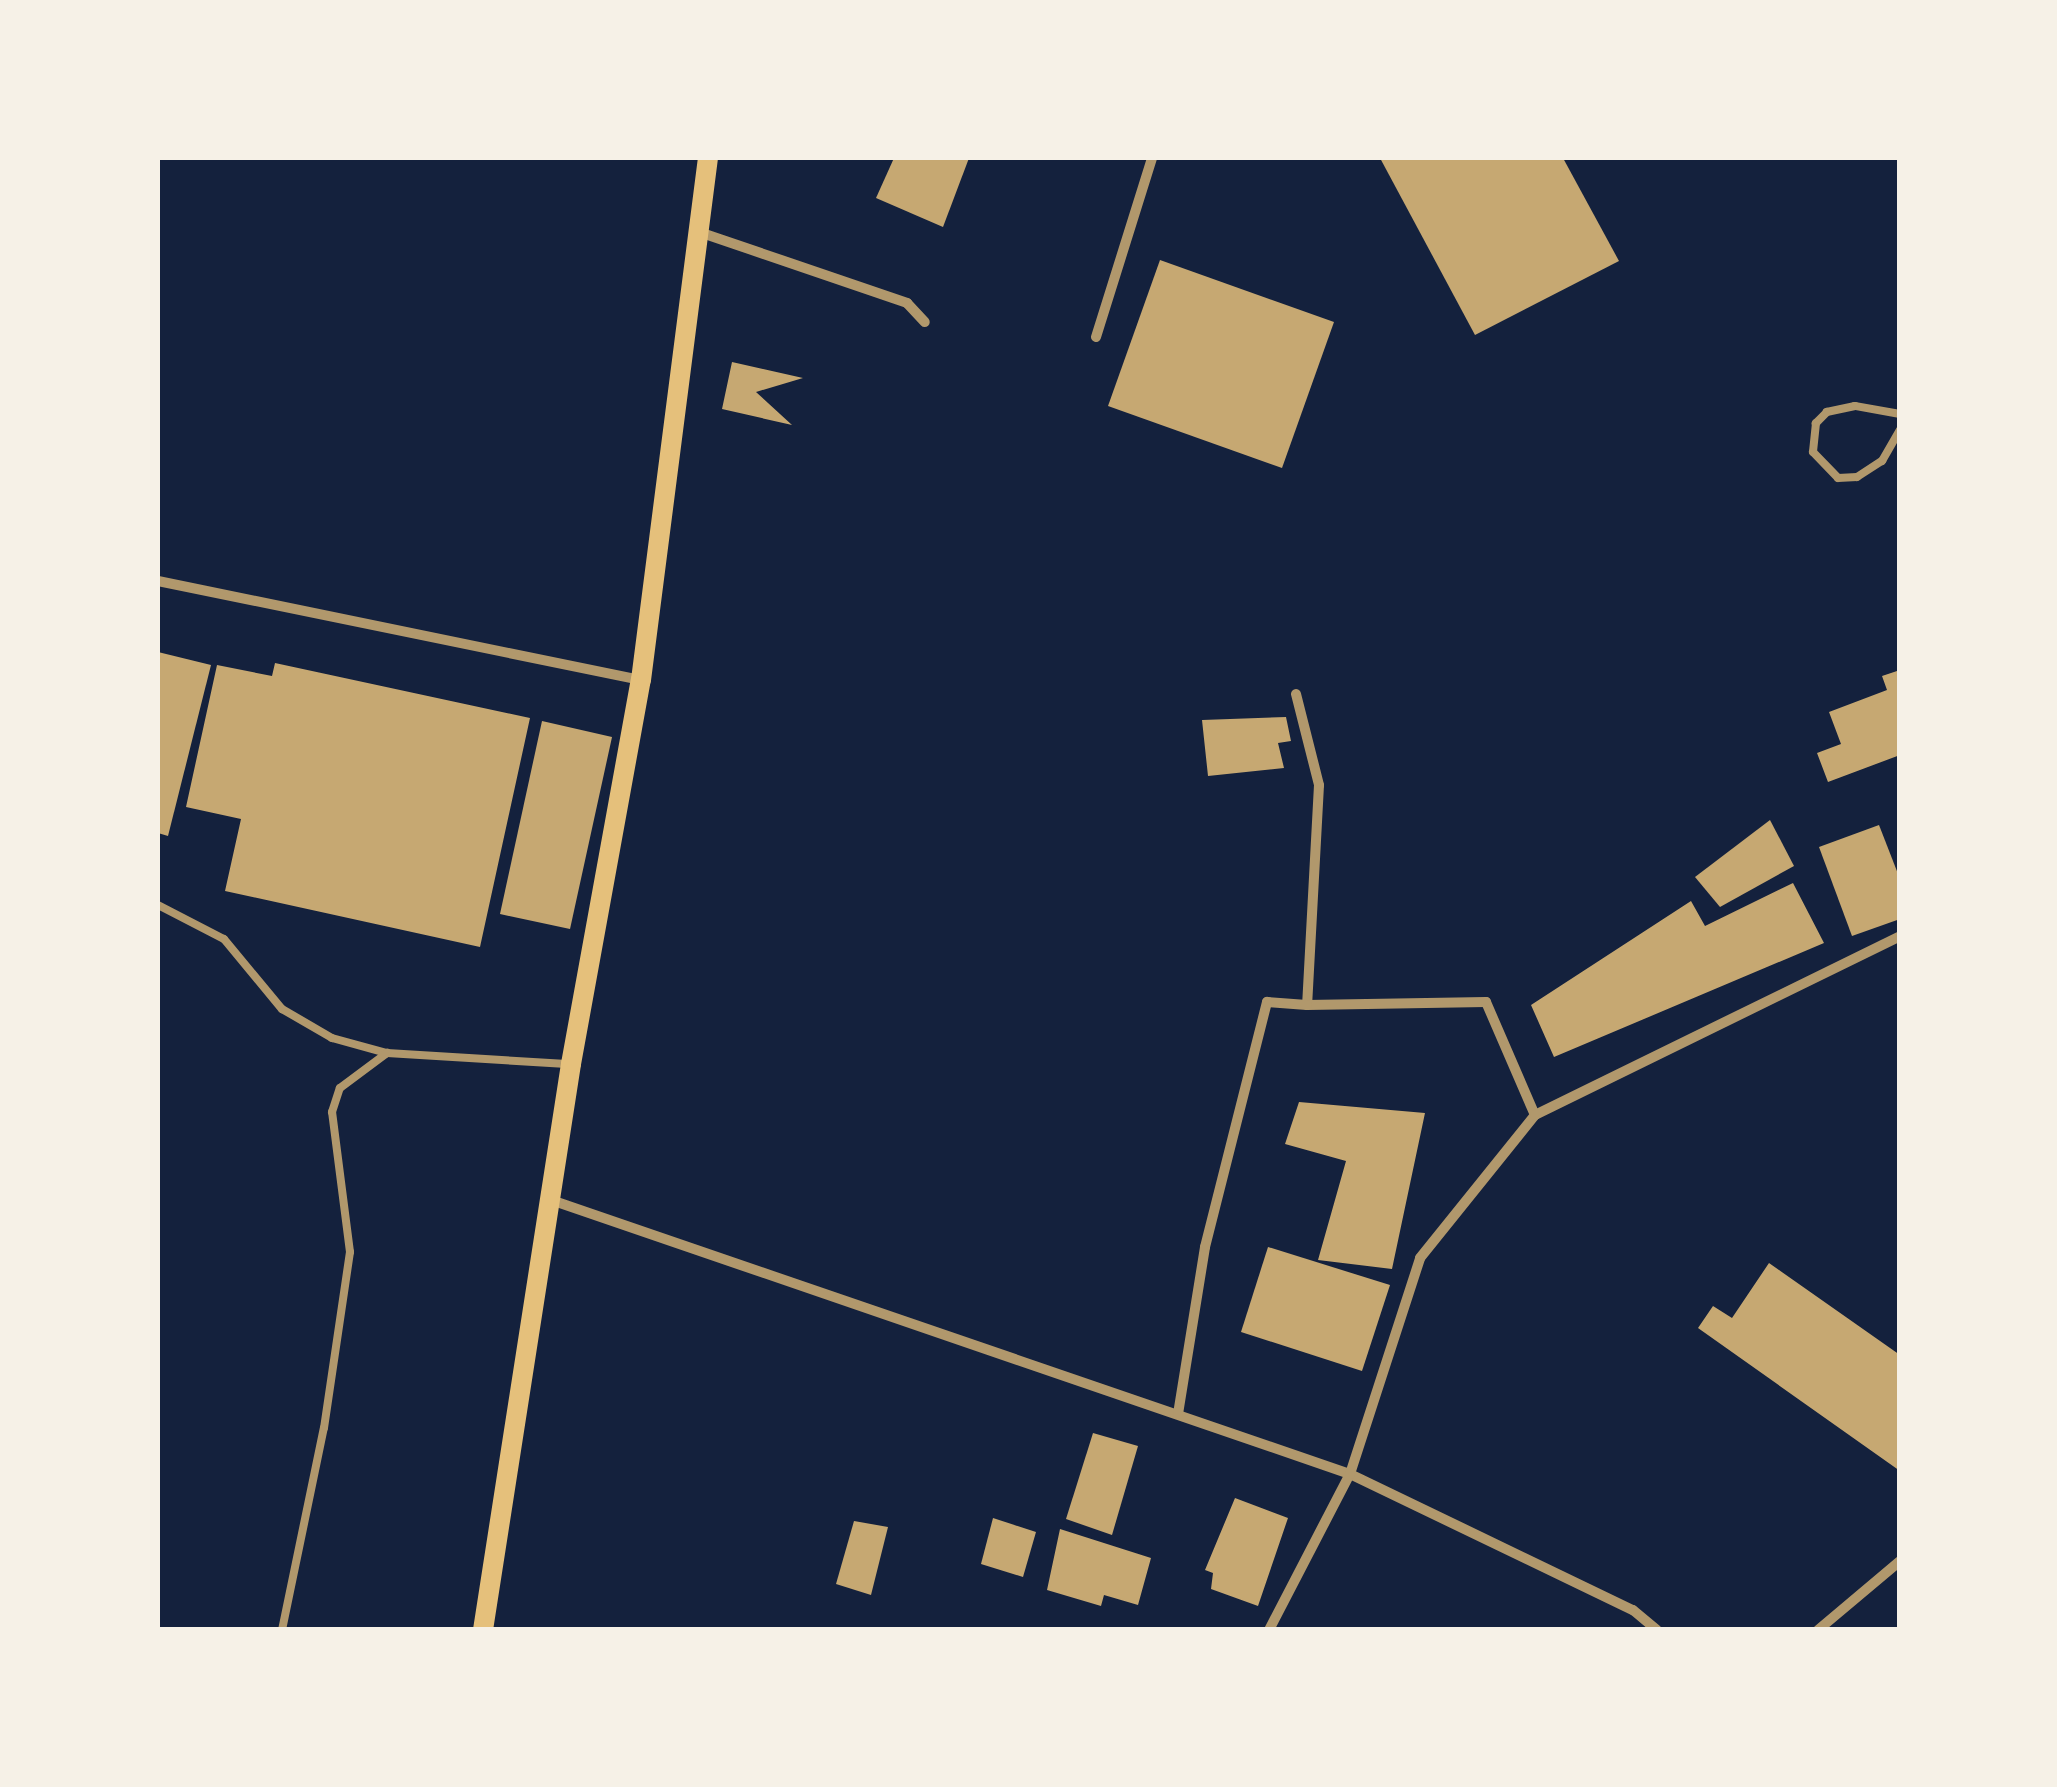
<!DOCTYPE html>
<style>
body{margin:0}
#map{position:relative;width:2057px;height:1787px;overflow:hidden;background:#14213d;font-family:Inter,sans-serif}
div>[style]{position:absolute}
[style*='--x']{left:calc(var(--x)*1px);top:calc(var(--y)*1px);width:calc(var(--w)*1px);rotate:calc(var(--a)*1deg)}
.building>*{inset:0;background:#c6a872}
.service>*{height:8px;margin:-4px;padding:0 4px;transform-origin:4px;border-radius:4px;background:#b1986c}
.minor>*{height:10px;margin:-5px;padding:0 5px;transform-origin:5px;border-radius:5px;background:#b1986c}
.secondary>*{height:20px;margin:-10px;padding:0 10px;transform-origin:10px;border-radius:10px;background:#e5c07b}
span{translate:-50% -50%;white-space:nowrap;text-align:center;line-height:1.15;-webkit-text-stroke:8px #f6f1e7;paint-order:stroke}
.frame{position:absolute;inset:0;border:160px solid #f6f1e7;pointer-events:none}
</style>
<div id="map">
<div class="building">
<div style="clip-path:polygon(894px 158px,969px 158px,943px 227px,876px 198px)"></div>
<div style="clip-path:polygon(1380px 158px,1563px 158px,1619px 261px,1475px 335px)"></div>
<div style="clip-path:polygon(1160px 260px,1334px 322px,1282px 468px,1108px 406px)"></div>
<div style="clip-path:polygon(732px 362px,803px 378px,756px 392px,792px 425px,722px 409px)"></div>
<div style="clip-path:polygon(158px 652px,211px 665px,168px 836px,158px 833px)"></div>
<div style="clip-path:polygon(275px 663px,530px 718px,480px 947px,225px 891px,241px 819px,186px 807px,217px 665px,272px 676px)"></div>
<div style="clip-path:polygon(1900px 670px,1900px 755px,1828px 782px,1817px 753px,1841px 744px,1829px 712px,1887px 690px,1882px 676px)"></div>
<div style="clip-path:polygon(1286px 717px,1291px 741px,1278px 743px,1284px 768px,1208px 776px,1202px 720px)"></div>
<div style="clip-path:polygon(542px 721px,612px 737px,570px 929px,500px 914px)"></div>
<div style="clip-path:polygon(1770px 820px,1794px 866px,1720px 907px,1695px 877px)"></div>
<div style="clip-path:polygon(1879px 825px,1900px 879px,1900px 919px,1852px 936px,1819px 847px)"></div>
<div style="clip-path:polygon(1793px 883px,1824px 943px,1554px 1057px,1531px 1005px,1691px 901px,1705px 926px)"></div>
<div style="clip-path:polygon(1299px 1102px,1425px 1113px,1392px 1269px,1318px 1260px,1346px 1161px,1285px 1144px)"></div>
<div style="clip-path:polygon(1268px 1247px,1390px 1285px,1362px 1371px,1241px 1332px)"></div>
<div style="clip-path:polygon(1769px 1263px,1900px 1355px,1900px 1471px,1698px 1328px,1713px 1306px,1732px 1318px)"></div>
<div style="clip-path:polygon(1093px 1433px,1138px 1446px,1112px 1535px,1066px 1519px)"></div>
<div style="clip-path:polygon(1235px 1498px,1288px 1518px,1258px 1606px,1211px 1589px,1213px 1573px,1205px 1570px)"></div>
<div style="clip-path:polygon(993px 1518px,1036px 1532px,1023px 1577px,981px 1564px)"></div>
<div style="clip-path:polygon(854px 1521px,888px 1527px,871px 1595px,836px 1584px)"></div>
<div style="clip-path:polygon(1060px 1529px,1151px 1558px,1138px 1605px,1104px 1595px,1101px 1606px,1047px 1590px)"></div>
</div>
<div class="service">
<div style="--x:1900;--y:414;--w:46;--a:-169.9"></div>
<div style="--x:1855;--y:406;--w:29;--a:168"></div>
<div style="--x:1827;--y:412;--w:16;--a:135"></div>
<div style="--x:1816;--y:423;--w:29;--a:96"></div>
<div style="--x:1813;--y:452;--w:36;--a:46"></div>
<div style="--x:1838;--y:478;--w:19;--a:-3"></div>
<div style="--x:1857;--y:477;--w:30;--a:-33"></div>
<div style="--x:1882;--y:461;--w:36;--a:-60"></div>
<div style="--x:158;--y:905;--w:74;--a:27.3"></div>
<div style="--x:224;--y:939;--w:91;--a:50.4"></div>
<div style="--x:282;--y:1009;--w:58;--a:30.1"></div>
<div style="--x:332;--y:1038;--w:57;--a:15.3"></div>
<div style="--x:387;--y:1053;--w:180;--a:3.5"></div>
<div style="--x:282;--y:1630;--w:206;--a:-78.3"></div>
<div style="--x:324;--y:1428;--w:178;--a:-81.6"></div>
<div style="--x:350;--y:1252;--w:141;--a:-97.3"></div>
<div style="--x:332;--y:1112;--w:25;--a:-72"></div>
<div style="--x:340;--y:1088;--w:59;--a:-36.7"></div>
</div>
<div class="minor">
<div style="--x:699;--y:232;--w:220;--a:18.8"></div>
<div style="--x:907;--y:303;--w:26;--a:47"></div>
<div style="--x:1096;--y:337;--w:188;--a:-72.6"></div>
<div style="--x:158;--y:581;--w:492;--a:11.6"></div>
<div style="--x:1296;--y:694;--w:94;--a:75.8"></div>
<div style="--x:1319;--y:785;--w:220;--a:93.1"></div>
<div style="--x:1307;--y:1005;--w:179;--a:-1"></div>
<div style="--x:1486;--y:1002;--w:123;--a:66.6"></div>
<div style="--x:554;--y:1201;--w:842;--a:18.93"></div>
<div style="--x:1350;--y:1474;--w:314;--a:25.7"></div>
<div style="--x:1633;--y:1610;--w:31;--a:40"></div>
<div style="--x:1178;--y:1414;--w:169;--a:-80.8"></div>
<div style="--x:1205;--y:1247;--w:253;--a:-75.8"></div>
<div style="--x:1267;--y:1002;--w:40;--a:4.3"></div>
<div style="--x:1269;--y:1630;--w:176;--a:-62.6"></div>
<div style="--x:1350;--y:1474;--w:227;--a:-72"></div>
<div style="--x:1420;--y:1258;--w:184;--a:-51.2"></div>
<div style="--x:1535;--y:1115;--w:407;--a:-26.1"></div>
<div style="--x:1818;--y:1630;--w:107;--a:-40.1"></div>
</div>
<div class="secondary">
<div style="--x:483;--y:1630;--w:573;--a:-81.16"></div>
<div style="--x:571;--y:1064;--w:390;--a:-79.7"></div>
<div style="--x:641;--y:680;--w:526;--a:-82.69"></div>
</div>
<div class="frame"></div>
</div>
